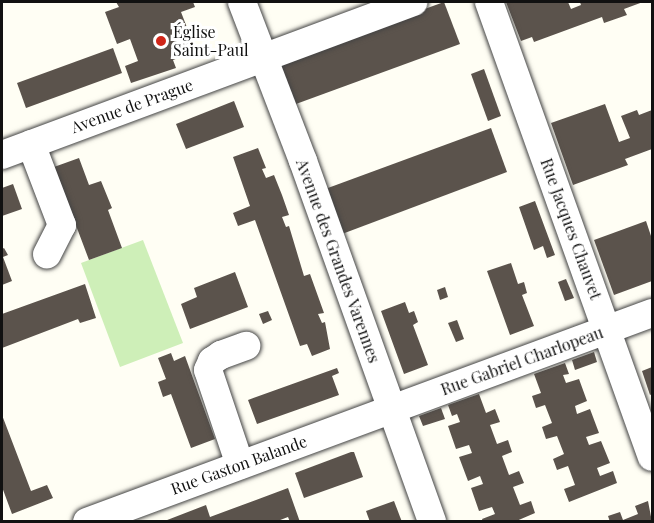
<!DOCTYPE html>
<meta charset="utf-8">
<style>
body{margin:0}
#map{position:relative;width:654px;height:523px;overflow:hidden;background:#fffef4;font-family:"Playfair Display",serif}
div>[style]{position:absolute}
[style*='--x']{left:calc(var(--x)*1px);top:calc(var(--y)*1px);width:calc(var(--w)*1px);rotate:calc(var(--a)*1deg)}
.green>*{inset:0;background:#ceefb8}
.building>*{inset:0;background:#5b534c}
.roads{filter:drop-shadow(0 0 2px #444) drop-shadow(0 0 2px #444)}
.minor>*{height:28px;margin:-14px;padding:0 14px;transform-origin:14px;border-radius:14px;background:#fff}
.dots>*{width:16px;height:16px;translate:-50% -50%;box-sizing:border-box;border:3px solid #fff;border-radius:50%}
span{translate:-50% -50%;white-space:nowrap;text-align:center;line-height:1.15;-webkit-text-stroke:6px #fff;paint-order:stroke}
.poi-label{font-size:16px;color:#111}
.left{translate:0 -50%;text-align:left}
.street-label{font-size:16px;color:#111}
.frame{position:absolute;inset:0;border:3px solid #111;pointer-events:none}
</style>
<div id="map">
<div class="green">
<div style="clip-path:polygon(143px 240px,183px 343px,120px 367px,81px 263px)"></div>
</div>
<div class="building">
<div style="clip-path:polygon(116px 2px,193px 2px,195px 7px,181px 12px,196px 51px,173px 60px,176px 68px,131px 83px,125px 66px,138px 61px,130px 39px,117px 44px,105px 12px,119px 7px)"></div>
<div style="clip-path:polygon(444px 2px,460px 44px,285px 108px,270px 65px)"></div>
<div style="clip-path:polygon(506px 2px,568px 2px,571px 9px,581px 5px,580px 2px,643px 2px,624px 9px,627px 15px,604px 23px,602px 17px,534px 42px,532px 37px,521px 41px)"></div>
<div style="clip-path:polygon(113px 48px,122px 73px,26px 108px,17px 83px)"></div>
<div style="clip-path:polygon(484px 69px,501px 116px,488px 121px,471px 74px)"></div>
<div style="clip-path:polygon(234px 101px,244px 127px,186px 149px,176px 124px)"></div>
<div style="clip-path:polygon(605px 104px,619px 142px,630px 138px,621px 116px,637px 110px,639px 115px,652px 110px,652px 149px,625px 159px,628px 165px,573px 185px,551px 123px)"></div>
<div style="clip-path:polygon(491px 128px,507px 172px,334px 237px,317px 192px)"></div>
<div style="clip-path:polygon(258px 148px,266px 168px,262px 169px,266px 178px,274px 175px,282px 195px,289px 215px,282px 217px,286px 227px,289px 226px,304px 276px,310px 274px,324px 313px,318px 314px,322px 323px,325px 322px,330px 349px,312px 356px,307px 344px,300px 346px,255px 220px,238px 226px,233px 213px,250px 206px,233px 157px)"></div>
<div style="clip-path:polygon(79px 158px,89px 185px,101px 181px,112px 208px,108px 210px,122px 248px,89px 260px,54px 167px)"></div>
<div style="clip-path:polygon(13px 184px,22px 209px,2px 216px,2px 188px)"></div>
<div style="clip-path:polygon(535px 201px,555px 255px,547px 258px,543px 246px,534px 250px,519px 207px)"></div>
<div style="clip-path:polygon(646px 221px,652px 239px,652px 281px,614px 295px,594px 240px)"></div>
<div style="clip-path:polygon(4px 248px,8px 255px,3px 257px,12px 281px,2px 285px,2px 249px)"></div>
<div style="clip-path:polygon(511px 263px,518px 284px,524px 282px,527px 293px,522px 295px,534px 326px,510px 335px,487px 271px)"></div>
<div style="clip-path:polygon(235px 272px,248px 307px,190px 329px,181px 304px,197px 297px,194px 288px)"></div>
<div style="clip-path:polygon(566px 279px,574px 298px,565px 301px,558px 282px)"></div>
<div style="clip-path:polygon(85px 284px,96px 318px,80px 323px,78px 319px,2px 348px,2px 314px)"></div>
<div style="clip-path:polygon(445px 287px,448px 297px,440px 300px,437px 290px)"></div>
<div style="clip-path:polygon(405px 302px,409px 313px,414px 311px,418px 322px,413px 325px,428px 365px,404px 374px,381px 311px)"></div>
<div style="clip-path:polygon(268px 311px,272px 320px,263px 324px,259px 314px)"></div>
<div style="clip-path:polygon(457px 320px,464px 339px,456px 342px,448px 323px)"></div>
<div style="clip-path:polygon(594px 352px,597px 362px,575px 370px,572px 360px)"></div>
<div style="clip-path:polygon(171px 353px,174px 361px,185px 356px,215px 439px,191px 448px,171px 394px,163px 397px,158px 382px,166px 379px,158px 358px)"></div>
<div style="clip-path:polygon(565px 363px,569px 374px,563px 375px,566px 383px,579px 379px,587px 401px,575px 406px,577px 414px,590px 409px,599px 433px,586px 437px,589px 445px,601px 441px,610px 463px,597px 468px,600px 476px,613px 471px,617px 483px,569px 502px,564px 489px,575px 485px,568px 466px,557px 470px,553px 459px,564px 454px,557px 436px,546px 439px,542px 427px,552px 423px,545px 405px,536px 408px,532px 396px,541px 393px,534px 374px)"></div>
<div style="clip-path:polygon(652px 367px,652px 394px,650px 395px,642px 371px)"></div>
<div style="clip-path:polygon(337px 368px,339px 373px,332px 376px,339px 395px,257px 424px,248px 400px)"></div>
<div style="clip-path:polygon(479px 394px,486px 413px,495px 409px,500px 422px,490px 425px,497px 444px,508px 440px,512px 452px,502px 456px,509px 475px,519px 471px,524px 483px,513px 487px,520px 505px,531px 501px,535px 513px,514px 522px,483px 522px,482px 519px,495px 514px,492px 507px,479px 511px,471px 488px,483px 484px,480px 476px,468px 481px,459px 457px,472px 453px,469px 445px,456px 449px,448px 426px,460px 422px,457px 414px,452px 416px,448px 405px)"></div>
<div style="clip-path:polygon(441px 408px,445px 419px,423px 426px,419px 416px)"></div>
<div style="clip-path:polygon(2px 415px,31px 491px,47px 485px,53px 498px,12px 514px,2px 487px)"></div>
<div style="clip-path:polygon(351px 452px,354px 452px,363px 477px,304px 498px,295px 473px)"></div>
<div style="clip-path:polygon(288px 488px,300px 522px,290px 522px,288px 517px,275px 522px,162px 522px,206px 505px,210px 517px)"></div>
<div style="clip-path:polygon(394px 501px,402px 522px,370px 522px,366px 511px)"></div>
<div style="clip-path:polygon(648px 501px,652px 522px,610px 522px,608px 516px,620px 512px,623px 520px,638px 514px,635px 506px)"></div>
</div>
<div class="roads">
<div class="minor">
<div style="--x:242;--y:2;--w:170;--a:69"></div>
<div style="--x:303;--y:161;--w:383;--a:70.3"></div>
<div style="--x:489;--y:2;--w:483;--a:70.3"></div>
<div style="--x:31;--y:144;--w:87;--a:69.1"></div>
<div style="--x:62;--y:225;--w:33;--a:117"></div>
<div style="--x:2;--y:155;--w:439;--a:-20.4"></div>
<div style="--x:240;--y:465;--w:100;--a:-108.6"></div>
<div style="--x:208;--y:370;--w:10;--a:-66"></div>
<div style="--x:212;--y:361;--w:11;--a:-34"></div>
<div style="--x:221;--y:355;--w:27;--a:-20"></div>
<div style="--x:87;--y:522;--w:602;--a:-20.3"></div>
</div>
</div>
<div class="dots">
<div style="left:161px;top:41px;background:#d02619"></div>
</div>
<div class="poi-label">
<span class="left" style="left:173px;top:41px">Église<br>Saint-Paul</span>
</div>
<div class="street-label">
<span style="left:132px;top:106px;rotate:-20deg">Avenue de Prague</span>
<span style="left:571px;top:229px;rotate:70deg">Rue Jacques Chauvet</span>
<span style="left:338px;top:261px;rotate:70deg">Avenue des Grandes Varennes</span>
<span style="left:522px;top:361px;rotate:-20deg">Rue Gabriel Charlopeau</span>
<span style="left:239px;top:465px;rotate:-20deg">Rue Gaston Balande</span>
</div>
<div class="frame"></div>
</div>
